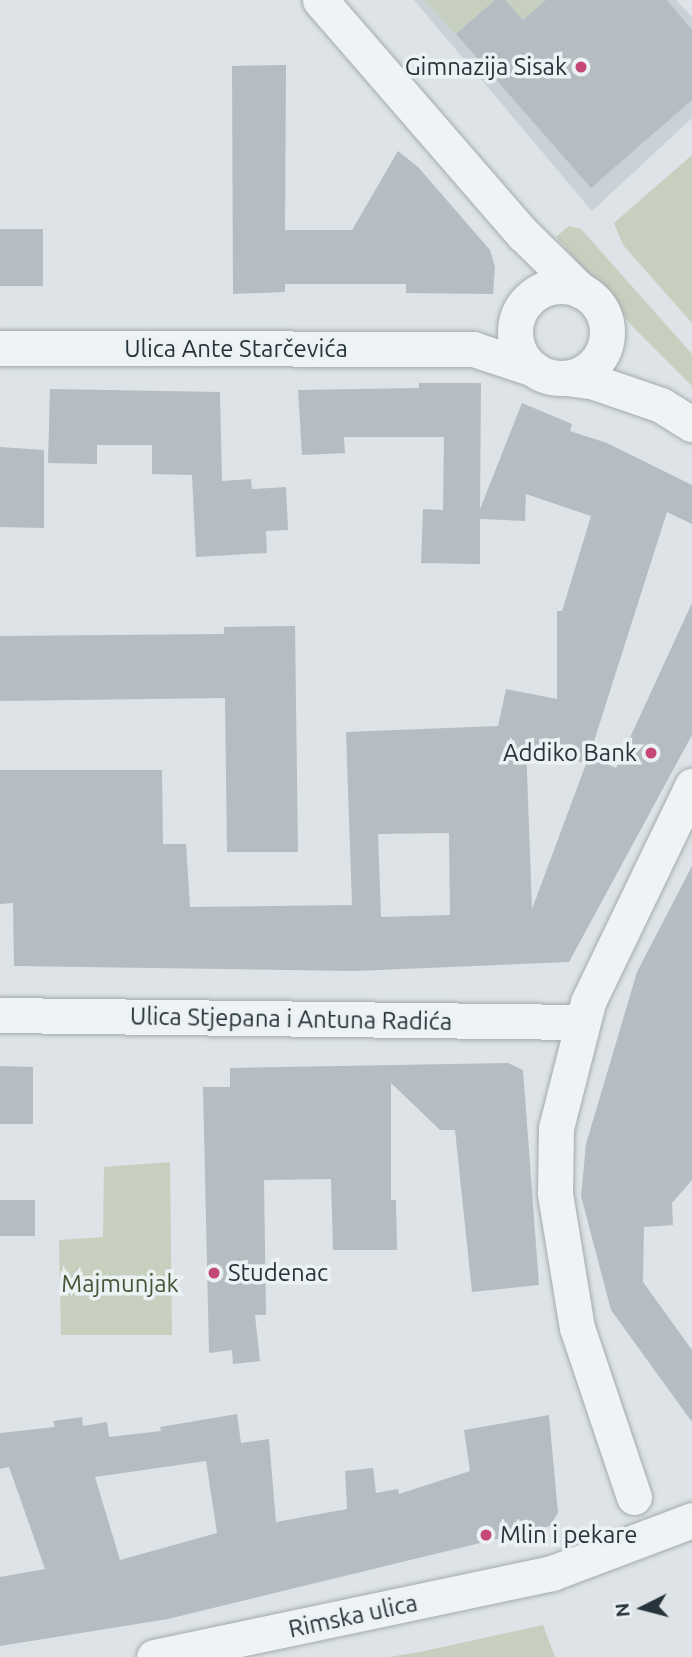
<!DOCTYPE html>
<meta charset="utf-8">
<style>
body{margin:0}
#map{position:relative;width:692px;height:1657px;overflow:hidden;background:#dde3e6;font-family:Ubuntu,sans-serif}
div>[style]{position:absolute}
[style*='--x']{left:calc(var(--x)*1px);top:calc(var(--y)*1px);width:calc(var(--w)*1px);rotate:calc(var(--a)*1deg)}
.built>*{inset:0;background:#cbd2d7}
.green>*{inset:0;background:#c7cfbf}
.building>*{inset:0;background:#b5bdc2}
.roads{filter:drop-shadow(0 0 2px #a3abaf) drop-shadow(0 0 2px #a3abaf)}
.street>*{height:35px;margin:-17.5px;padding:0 17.5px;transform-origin:17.5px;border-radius:17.5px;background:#f0f3f5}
.street>.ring{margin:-17.5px;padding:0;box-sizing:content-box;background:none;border:35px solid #f0f3f5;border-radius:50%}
.dots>*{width:19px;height:19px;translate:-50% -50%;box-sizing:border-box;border:4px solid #ecf1f4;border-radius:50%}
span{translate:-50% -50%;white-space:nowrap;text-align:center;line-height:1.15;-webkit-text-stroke:7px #ecf1f4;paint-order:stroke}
.poi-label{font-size:24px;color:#28343b}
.right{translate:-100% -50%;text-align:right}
.left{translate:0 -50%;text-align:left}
.street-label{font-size:24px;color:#28343b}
.park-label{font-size:24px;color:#445636}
.north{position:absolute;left:608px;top:1573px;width:70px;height:70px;-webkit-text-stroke:5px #ecf1f4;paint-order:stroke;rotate:264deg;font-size:19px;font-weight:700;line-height:28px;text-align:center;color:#28343b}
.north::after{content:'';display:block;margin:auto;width:24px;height:32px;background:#28343b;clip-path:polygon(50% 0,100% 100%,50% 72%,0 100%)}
</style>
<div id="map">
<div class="built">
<div style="clip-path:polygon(414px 0,676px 0,692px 17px,692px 118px,592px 211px)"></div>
</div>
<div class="green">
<div style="clip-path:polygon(424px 0,495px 0,456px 34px)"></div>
<div style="clip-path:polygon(505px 0,546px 0,523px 20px)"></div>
<div style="clip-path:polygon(692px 155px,692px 323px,623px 245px,614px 223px)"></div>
<div style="clip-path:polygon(569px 226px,581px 229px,692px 354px,692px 386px,634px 328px,556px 237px)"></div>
<div style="clip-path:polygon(170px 1162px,172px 1335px,61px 1335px,59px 1240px,103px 1237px,104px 1167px)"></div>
<div style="clip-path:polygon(543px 1625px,555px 1657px,389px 1657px,420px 1652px)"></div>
</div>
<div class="building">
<div style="clip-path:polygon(495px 0,505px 0,523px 20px,546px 0,667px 0,692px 30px,692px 100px,591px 188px,456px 34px)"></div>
<div style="clip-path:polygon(286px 65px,285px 230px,352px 230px,398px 151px,418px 167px,490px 250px,495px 267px,493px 294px,406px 293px,406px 284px,285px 284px,285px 292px,233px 294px,232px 66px)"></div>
<div style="clip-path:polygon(0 229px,43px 229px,43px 286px,0 286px)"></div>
<div style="clip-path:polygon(evenodd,419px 383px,481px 383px,480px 509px,522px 403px,572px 424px,570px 431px,607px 443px,692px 485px,692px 524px,667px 512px,589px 757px,616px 768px,692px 603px,692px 735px,569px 962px,354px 971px,14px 966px,13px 903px,0 904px,0 770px,162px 770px,163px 844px,186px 844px,190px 907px,352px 905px,346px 732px,498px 726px,506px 689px,557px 699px,557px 611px,562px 611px,591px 516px,526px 494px,525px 521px,480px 519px,480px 564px,421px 563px,423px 509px,443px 510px,444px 437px,344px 437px,345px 453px,302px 455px,298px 390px,419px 388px,419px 383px,526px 744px,586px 764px,532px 909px,526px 744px,419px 383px,449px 833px,450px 915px,381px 917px,378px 834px,449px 833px)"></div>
<div style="clip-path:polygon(50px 389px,220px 392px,222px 481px,251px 479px,252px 489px,286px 487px,288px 530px,266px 531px,267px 553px,196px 557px,192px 475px,152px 474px,152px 445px,97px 445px,97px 464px,48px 463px)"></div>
<div style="clip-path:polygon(0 447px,44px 450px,44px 528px,0 527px)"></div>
<div style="clip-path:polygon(295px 626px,298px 852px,227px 852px,225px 698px,0 701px,0 636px,224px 634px,224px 627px)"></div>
<div style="clip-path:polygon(692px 866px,692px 1180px,672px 1203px,673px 1225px,644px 1227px,643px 1282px,692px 1350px,692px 1422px,611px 1310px,581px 1196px,586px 1144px,637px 972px)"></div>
<div style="clip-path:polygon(508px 1063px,523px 1070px,539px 1285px,472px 1292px,455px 1130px,440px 1130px,391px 1083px,391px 1200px,396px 1200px,397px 1250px,333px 1250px,331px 1179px,264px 1180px,266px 1315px,255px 1315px,260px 1361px,233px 1364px,232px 1350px,209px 1353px,203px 1087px,230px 1087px,230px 1068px)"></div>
<div style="clip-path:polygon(0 1066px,33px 1067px,33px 1124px,0 1124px)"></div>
<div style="clip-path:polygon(0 1200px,35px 1200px,35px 1236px,0 1236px)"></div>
<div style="clip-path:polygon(evenodd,237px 1414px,241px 1443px,269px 1439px,276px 1522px,347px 1509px,345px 1471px,373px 1468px,376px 1493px,398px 1489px,399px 1494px,470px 1471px,464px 1430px,549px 1415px,558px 1513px,550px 1526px,168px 1619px,0 1646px,0 1577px,45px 1569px,9px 1467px,0 1469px,0 1433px,55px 1427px,53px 1421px,82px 1417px,83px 1426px,107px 1422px,109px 1437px,161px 1431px,160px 1427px,237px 1414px,206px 1461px,217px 1533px,120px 1560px,95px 1477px,206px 1461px)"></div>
</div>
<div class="roads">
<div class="street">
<div style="--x:320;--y:0;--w:310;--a:49.1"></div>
<div style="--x:523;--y:234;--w:81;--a:44.5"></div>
<div class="ring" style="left:515px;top:286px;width:57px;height:57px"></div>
<div style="--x:0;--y:348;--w:473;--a:0.1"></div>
<div style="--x:473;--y:349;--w:64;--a:18.2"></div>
<div style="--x:566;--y:378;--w:25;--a:7"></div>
<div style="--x:591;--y:381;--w:74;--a:18.9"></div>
<div style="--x:661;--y:405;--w:36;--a:32"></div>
<div style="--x:0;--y:1015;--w:582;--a:0.69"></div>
<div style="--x:634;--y:1497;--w:178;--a:-108.6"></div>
<div style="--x:577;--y:1328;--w:137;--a:-99.3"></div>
<div style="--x:555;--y:1193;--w:65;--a:-89.1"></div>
<div style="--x:556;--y:1128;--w:130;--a:-75.7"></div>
<div style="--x:588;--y:1002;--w:240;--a:-64.3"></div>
<div style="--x:154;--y:1657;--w:407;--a:-11.9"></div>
<div style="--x:552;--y:1573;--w:150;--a:-20.7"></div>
</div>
</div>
<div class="dots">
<div style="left:581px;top:67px;background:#c44979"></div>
<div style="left:651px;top:753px;background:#c44979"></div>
<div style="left:214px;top:1273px;background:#c44979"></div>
<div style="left:486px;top:1535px;background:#c44979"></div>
</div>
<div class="poi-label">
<span class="right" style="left:567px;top:67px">Gimnazija Sisak</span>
<span class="right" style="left:637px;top:753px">Addiko Bank</span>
<span class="left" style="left:228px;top:1273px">Studenac</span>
<span class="left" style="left:500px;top:1535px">Mlin i pekare</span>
</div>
<div class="street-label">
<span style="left:236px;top:349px">Ulica Ante Starčevića</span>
<span style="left:291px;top:1019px;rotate:1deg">Ulica Stjepana i Antuna Radića</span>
<span style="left:353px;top:1616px;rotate:-12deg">Rimska ulica</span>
</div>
<div class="park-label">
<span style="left:120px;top:1284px">Majmunjak</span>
</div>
<div class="north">N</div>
</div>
